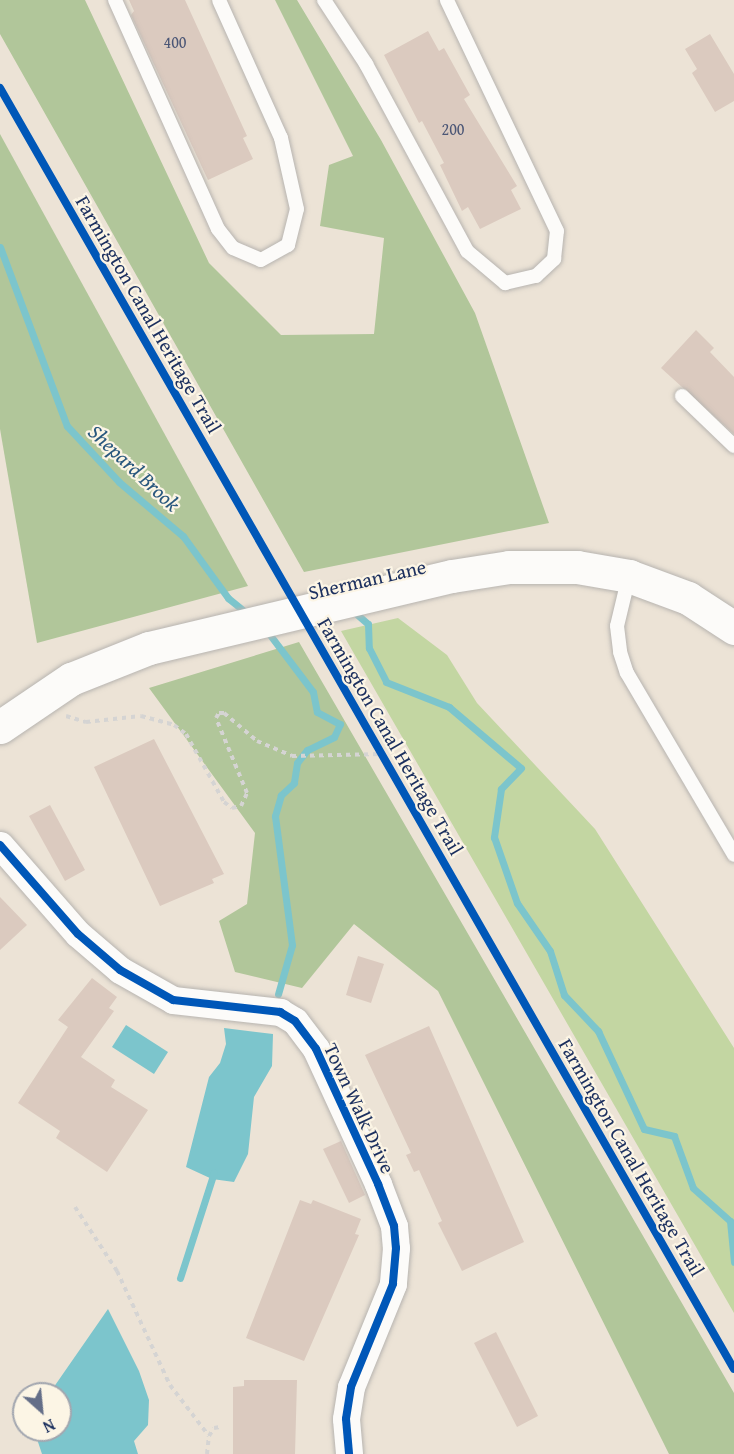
<!DOCTYPE html>
<style>
body{margin:0}
#map{position:relative;width:734px;height:1454px;overflow:hidden;background:#ece3d6;font-family:"Gentium Book Plus",serif}
div>[style]{position:absolute}
[style*='--x']{left:calc(var(--x)*1px);top:calc(var(--y)*1px);width:calc(var(--w)*1px);rotate:calc(var(--a)*1deg)}
.green>*{inset:0;background:#c3d6a2}
.forest>*{inset:0;background:#b1c69a}
.water>*{inset:0;background:#7cc5cc}
.stream>*{height:7px;margin:-3.5px;padding:0 3.5px;transform-origin:3.5px;border-radius:3.5px;background:#7cc5cc}
.building>*{inset:0;background:#dbcabf}
.path>*{height:4px;margin-top:-2px;transform-origin:0;background:repeating-linear-gradient(90deg,#d5d4d3 0 4.5px,transparent 0 9px)}
.roads{filter:drop-shadow(0 0 2px #b7b4b0) drop-shadow(0 0 2px #b7b4b0)}
.service>*{height:14px;margin:-7px;padding:0 7px;transform-origin:7px;border-radius:7px;background:#fcfbf9}
.minor>*{height:27px;margin:-13.5px;padding:0 13.5px;transform-origin:13.5px;border-radius:13.5px;background:#fcfbf9}
.tertiary>*{height:33px;margin:-16.5px;padding:0 16.5px;transform-origin:16.5px;border-radius:16.5px;background:#fcfbf9}
.cycleway>*{height:8px;margin:-4px;padding:0 4px;transform-origin:4px;border-radius:4px;background:#0057b8}
span{translate:-50% -50%;white-space:nowrap;text-align:center;line-height:1.15;-webkit-text-stroke:4.5px #fcf5e5;paint-order:stroke}
.number-label{font-size:16px;color:#4b5676}
.number-label span{-webkit-text-stroke-width:0}
.street-label{font-size:20px;color:#1b2f5e}
.water-label{font-size:21px;color:#2a587e;font-style:italic}
.north{position:absolute;left:12px;top:1382px;width:60px;height:60px;box-sizing:border-box;background:#fcf5e5;border:2px solid #a2a6af;border-radius:50%;rotate:153deg;font-size:16px;font-weight:700;line-height:24px;text-align:center;color:#1b2f5e}
.north::after{content:'';display:block;margin:auto;width:21px;height:27px;background:#646e88;clip-path:polygon(50% 0,100% 100%,50% 72%,0 100%)}
</style>
<div id="map">
<div class="green">
<div style="clip-path:polygon(398px 618px,447px 655px,477px 703px,595px 829px,734px 1048px,734px 1313px,341px 631px)"></div>
</div>
<div class="forest">
<div style="clip-path:polygon(0 0,85px 0,209px 263px,281px 335px,374px 334px,384px 238px,320px 226px,329px 165px,353px 156px,275px 0,297px 0,381px 140px,475px 313px,549px 523px,304px 572px,0 34px)"></div>
<div style="clip-path:polygon(0 134px,248px 586px,37px 643px,0 429px)"></div>
<div style="clip-path:polygon(299px 642px,734px 1393px,734px 1454px,669px 1454px,438px 991px,354px 924px,302px 988px,235px 972px,219px 921px,247px 904px,255px 833px,149px 688px)"></div>
</div>
<div class="water">
<div style="clip-path:polygon(126px 1025px,168px 1052px,154px 1074px,112px 1047px)"></div>
<div style="clip-path:polygon(224px 1028px,273px 1034px,272px 1066px,254px 1097px,248px 1154px,234px 1182px,212px 1179px,186px 1167px,209px 1077px,220px 1063px,226px 1044px)"></div>
<div style="clip-path:polygon(108px 1309px,139px 1371px,149px 1400px,148px 1425px,134px 1441px,138px 1454px,42px 1454px,34px 1430px,60px 1430px,60px 1394px,49px 1394px)"></div>
</div>
<div class="stream">
<div style="--x:0;--y:247;--w:191;--a:69.5"></div>
<div style="--x:67;--y:426;--w:76;--a:47.1"></div>
<div style="--x:119;--y:482;--w:84;--a:40.2"></div>
<div style="--x:183;--y:536;--w:77;--a:54"></div>
<div style="--x:228;--y:598;--w:26;--a:39"></div>
<div style="--x:352;--y:610;--w:21;--a:41"></div>
<div style="--x:368;--y:624;--w:24;--a:88"></div>
<div style="--x:369;--y:648;--w:38;--a:63"></div>
<div style="--x:386;--y:682;--w:68;--a:21.6"></div>
<div style="--x:449;--y:707;--w:94;--a:40.3"></div>
<div style="--x:521;--y:768;--w:29;--a:134"></div>
<div style="--x:501;--y:789;--w:49;--a:98.3"></div>
<div style="--x:494;--y:837;--w:70;--a:70.8"></div>
<div style="--x:517;--y:903;--w:58;--a:55.5"></div>
<div style="--x:550;--y:951;--w:46;--a:72.3"></div>
<div style="--x:564;--y:995;--w:50;--a:46.6"></div>
<div style="--x:598;--y:1031;--w:108;--a:64.9"></div>
<div style="--x:644;--y:1129;--w:31;--a:13"></div>
<div style="--x:674;--y:1136;--w:55;--a:69.9"></div>
<div style="--x:693;--y:1188;--w:50;--a:41.7"></div>
<div style="--x:730;--y:1221;--w:41;--a:84.4"></div>
<div style="--x:267;--y:631;--w:76;--a:53"></div>
<div style="--x:313;--y:692;--w:20;--a:79"></div>
<div style="--x:317;--y:712;--w:26;--a:28"></div>
<div style="--x:340;--y:724;--w:14;--a:115"></div>
<div style="--x:334;--y:737;--w:30;--a:154"></div>
<div style="--x:307;--y:750;--w:16;--a:128"></div>
<div style="--x:297;--y:763;--w:20;--a:99"></div>
<div style="--x:294;--y:783;--w:18;--a:137"></div>
<div style="--x:281;--y:795;--w:22;--a:106"></div>
<div style="--x:275;--y:816;--w:130;--a:82.5"></div>
<div style="--x:292;--y:945;--w:51;--a:105.9"></div>
<div style="--x:180;--y:1278;--w:111;--a:-72.2"></div>
</div>
<div class="building">
<div style="clip-path:polygon(129px 0,185px 0,247px 136px,243px 138px,253px 159px,208px 180px,131px 15px,134px 11px)"></div>
<div style="clip-path:polygon(428px 31px,439px 51px,444px 48px,470px 95px,464px 99px,517px 186px,511px 190px,521px 209px,480px 229px,468px 207px,462px 211px,440px 165px,444px 163px,422px 121px,419px 123px,384px 55px)"></div>
<div style="clip-path:polygon(710px 34px,734px 74px,734px 101px,715px 112px,692px 73px,697px 69px,685px 49px)"></div>
<div style="clip-path:polygon(696px 330px,714px 348px,710px 352px,734px 377px,734px 434px,661px 368px)"></div>
<div style="clip-path:polygon(154px 739px,224px 874px,212px 879px,214px 883px,160px 906px,94px 767px)"></div>
<div style="clip-path:polygon(50px 805px,85px 870px,65px 881px,29px 816px)"></div>
<div style="clip-path:polygon(0 897px,27px 925px,0 950px)"></div>
<div style="clip-path:polygon(358px 956px,384px 964px,371px 1003px,346px 995px)"></div>
<div style="clip-path:polygon(92px 978px,117px 997px,109px 1008px,114px 1011px,81px 1057px,115px 1080px,111px 1087px,148px 1110px,107px 1172px,56px 1138px,60px 1131px,18px 1103px,68px 1027px,58px 1020px)"></div>
<div style="clip-path:polygon(429px 1026px,524px 1242px,462px 1271px,438px 1223px,442px 1221px,419px 1170px,414px 1172px,406px 1155px,411px 1153px,365px 1055px)"></div>
<div style="clip-path:polygon(341px 1141px,365px 1195px,349px 1203px,323px 1149px)"></div>
<div style="clip-path:polygon(300px 1200px,311px 1204px,313px 1200px,361px 1219px,355px 1234px,359px 1235px,304px 1361px,246px 1338px)"></div>
<div style="clip-path:polygon(496px 1332px,538px 1416px,517px 1427px,474px 1343px)"></div>
<div style="clip-path:polygon(244px 1380px,297px 1380px,295px 1454px,233px 1454px,233px 1387px,244px 1386px)"></div>
</div>
<div class="path">
<div style="--x:66;--y:716;--w:21;--a:17"></div>
<div style="--x:86;--y:722;--w:55;--a:-6.2"></div>
<div style="--x:141;--y:716;--w:34;--a:15"></div>
<div style="--x:174;--y:725;--w:15;--a:37"></div>
<div style="--x:186;--y:734;--w:78;--a:60.8"></div>
<div style="--x:224;--y:802;--w:10;--a:37"></div>
<div style="--x:232;--y:808;--w:9;--a:-13"></div>
<div style="--x:241;--y:806;--w:14;--a:-65"></div>
<div style="--x:247;--y:793;--w:81;--a:-112.5"></div>
<div style="--x:216;--y:718;--w:6;--a:-59"></div>
<div style="--x:219;--y:713;--w:5;--a:0"></div>
<div style="--x:224;--y:713;--w:43;--a:40.3"></div>
<div style="--x:257;--y:741;--w:38;--a:23"></div>
<div style="--x:292;--y:756;--w:90;--a:-1.3"></div>
<div style="--x:75;--y:1207;--w:77;--a:56.7"></div>
<div style="--x:117;--y:1271;--w:126;--a:65.1"></div>
<div style="--x:170;--y:1385;--w:64;--a:52.6"></div>
<div style="--x:207;--y:1454;--w:18;--a:-84"></div>
<div style="--x:209;--y:1436;--w:9;--a:-58"></div>
<div style="--x:214;--y:1428;--w:6;--a:-9"></div>
</div>
<div class="roads">
<div class="service">
<div style="--x:115;--y:0;--w:251;--a:65.8"></div>
<div style="--x:218;--y:229;--w:24;--a:52"></div>
<div style="--x:233;--y:248;--w:30;--a:23"></div>
<div style="--x:261;--y:260;--w:31;--a:-29"></div>
<div style="--x:288;--y:245;--w:37;--a:-76"></div>
<div style="--x:297;--y:209;--w:73;--a:-102.7"></div>
<div style="--x:281;--y:138;--w:151;--a:-114.2"></div>
<div style="--x:324;--y:0;--w:77;--a:56.7"></div>
<div style="--x:366;--y:64;--w:213;--a:61.6"></div>
<div style="--x:467;--y:251;--w:50;--a:40.1"></div>
<div style="--x:505;--y:283;--w:32;--a:-13"></div>
<div style="--x:536;--y:276;--w:25;--a:-43"></div>
<div style="--x:554;--y:259;--w:28;--a:-84"></div>
<div style="--x:557;--y:231;--w:256;--a:-115.5"></div>
<div style="--x:682;--y:396;--w:72;--a:43.9"></div>
<div style="--x:629;--y:576;--w:51;--a:103.5"></div>
<div style="--x:617;--y:626;--w:26;--a:83"></div>
<div style="--x:620;--y:652;--w:22;--a:72"></div>
<div style="--x:627;--y:673;--w:211;--a:59.5"></div>
</div>
<div class="minor">
<div style="--x:0;--y:845;--w:118;--a:48.8"></div>
<div style="--x:78;--y:934;--w:55;--a:40.6"></div>
<div style="--x:120;--y:970;--w:61;--a:29.5"></div>
<div style="--x:173;--y:1000;--w:108;--a:6.4"></div>
<div style="--x:280;--y:1012;--w:17;--a:31"></div>
<div style="--x:295;--y:1021;--w:35;--a:53"></div>
<div style="--x:316;--y:1049;--w:149;--a:65.3"></div>
<div style="--x:378;--y:1184;--w:45;--a:69.1"></div>
<div style="--x:394;--y:1226;--w:22;--a:85"></div>
<div style="--x:396;--y:1248;--w:36;--a:95"></div>
<div style="--x:393;--y:1284;--w:111;--a:112.2"></div>
<div style="--x:351;--y:1387;--w:32;--a:99"></div>
<div style="--x:346;--y:1419;--w:35;--a:85"></div>
</div>
<div class="tertiary">
<div style="--x:0;--y:727;--w:86;--a:-34.1"></div>
<div style="--x:71;--y:679;--w:84;--a:-21.7"></div>
<div style="--x:149;--y:648;--w:311;--a:-13.4"></div>
<div style="--x:452;--y:576;--w:58;--a:-9"></div>
<div style="--x:509;--y:567;--w:68;--a:0"></div>
<div style="--x:577;--y:567;--w:53;--a:9.8"></div>
<div style="--x:629;--y:576;--w:63;--a:20.4"></div>
<div style="--x:688;--y:598;--w:55;--a:33.1"></div>
</div>
</div>
<div class="cycleway">
<div style="--x:0;--y:88;--w:1476;--a:60.19"></div>
<div style="--x:0;--y:845;--w:118;--a:48.8"></div>
<div style="--x:78;--y:934;--w:55;--a:40.6"></div>
<div style="--x:120;--y:970;--w:61;--a:29.5"></div>
<div style="--x:173;--y:1000;--w:108;--a:6.4"></div>
<div style="--x:280;--y:1012;--w:17;--a:31"></div>
<div style="--x:295;--y:1021;--w:35;--a:53"></div>
<div style="--x:316;--y:1049;--w:149;--a:65.3"></div>
<div style="--x:378;--y:1184;--w:45;--a:69.1"></div>
<div style="--x:394;--y:1226;--w:22;--a:85"></div>
<div style="--x:396;--y:1248;--w:36;--a:95"></div>
<div style="--x:393;--y:1284;--w:111;--a:112.2"></div>
<div style="--x:351;--y:1387;--w:32;--a:99"></div>
<div style="--x:346;--y:1419;--w:35;--a:85"></div>
</div>
<div class="number-label">
<span style="left:175px;top:42px">400</span>
<span style="left:453px;top:129px">200</span>
</div>
<div class="street-label">
<span style="left:149px;top:314px;rotate:60deg">Farmington Canal Heritage Trail</span>
<span style="left:367px;top:579px;rotate:-13deg">Sherman Lane</span>
<span style="left:391px;top:736px;rotate:60deg">Farmington Canal Heritage Trail</span>
<span style="left:360px;top:1108px;rotate:65deg">Town Walk Drive</span>
<span style="left:632px;top:1157px;rotate:60deg">Farmington Canal Heritage Trail</span>
</div>
<div class="water-label">
<span style="left:134px;top:468px;rotate:43deg">Shepard Brook</span>
</div>
<div class="north">N</div>
</div>
